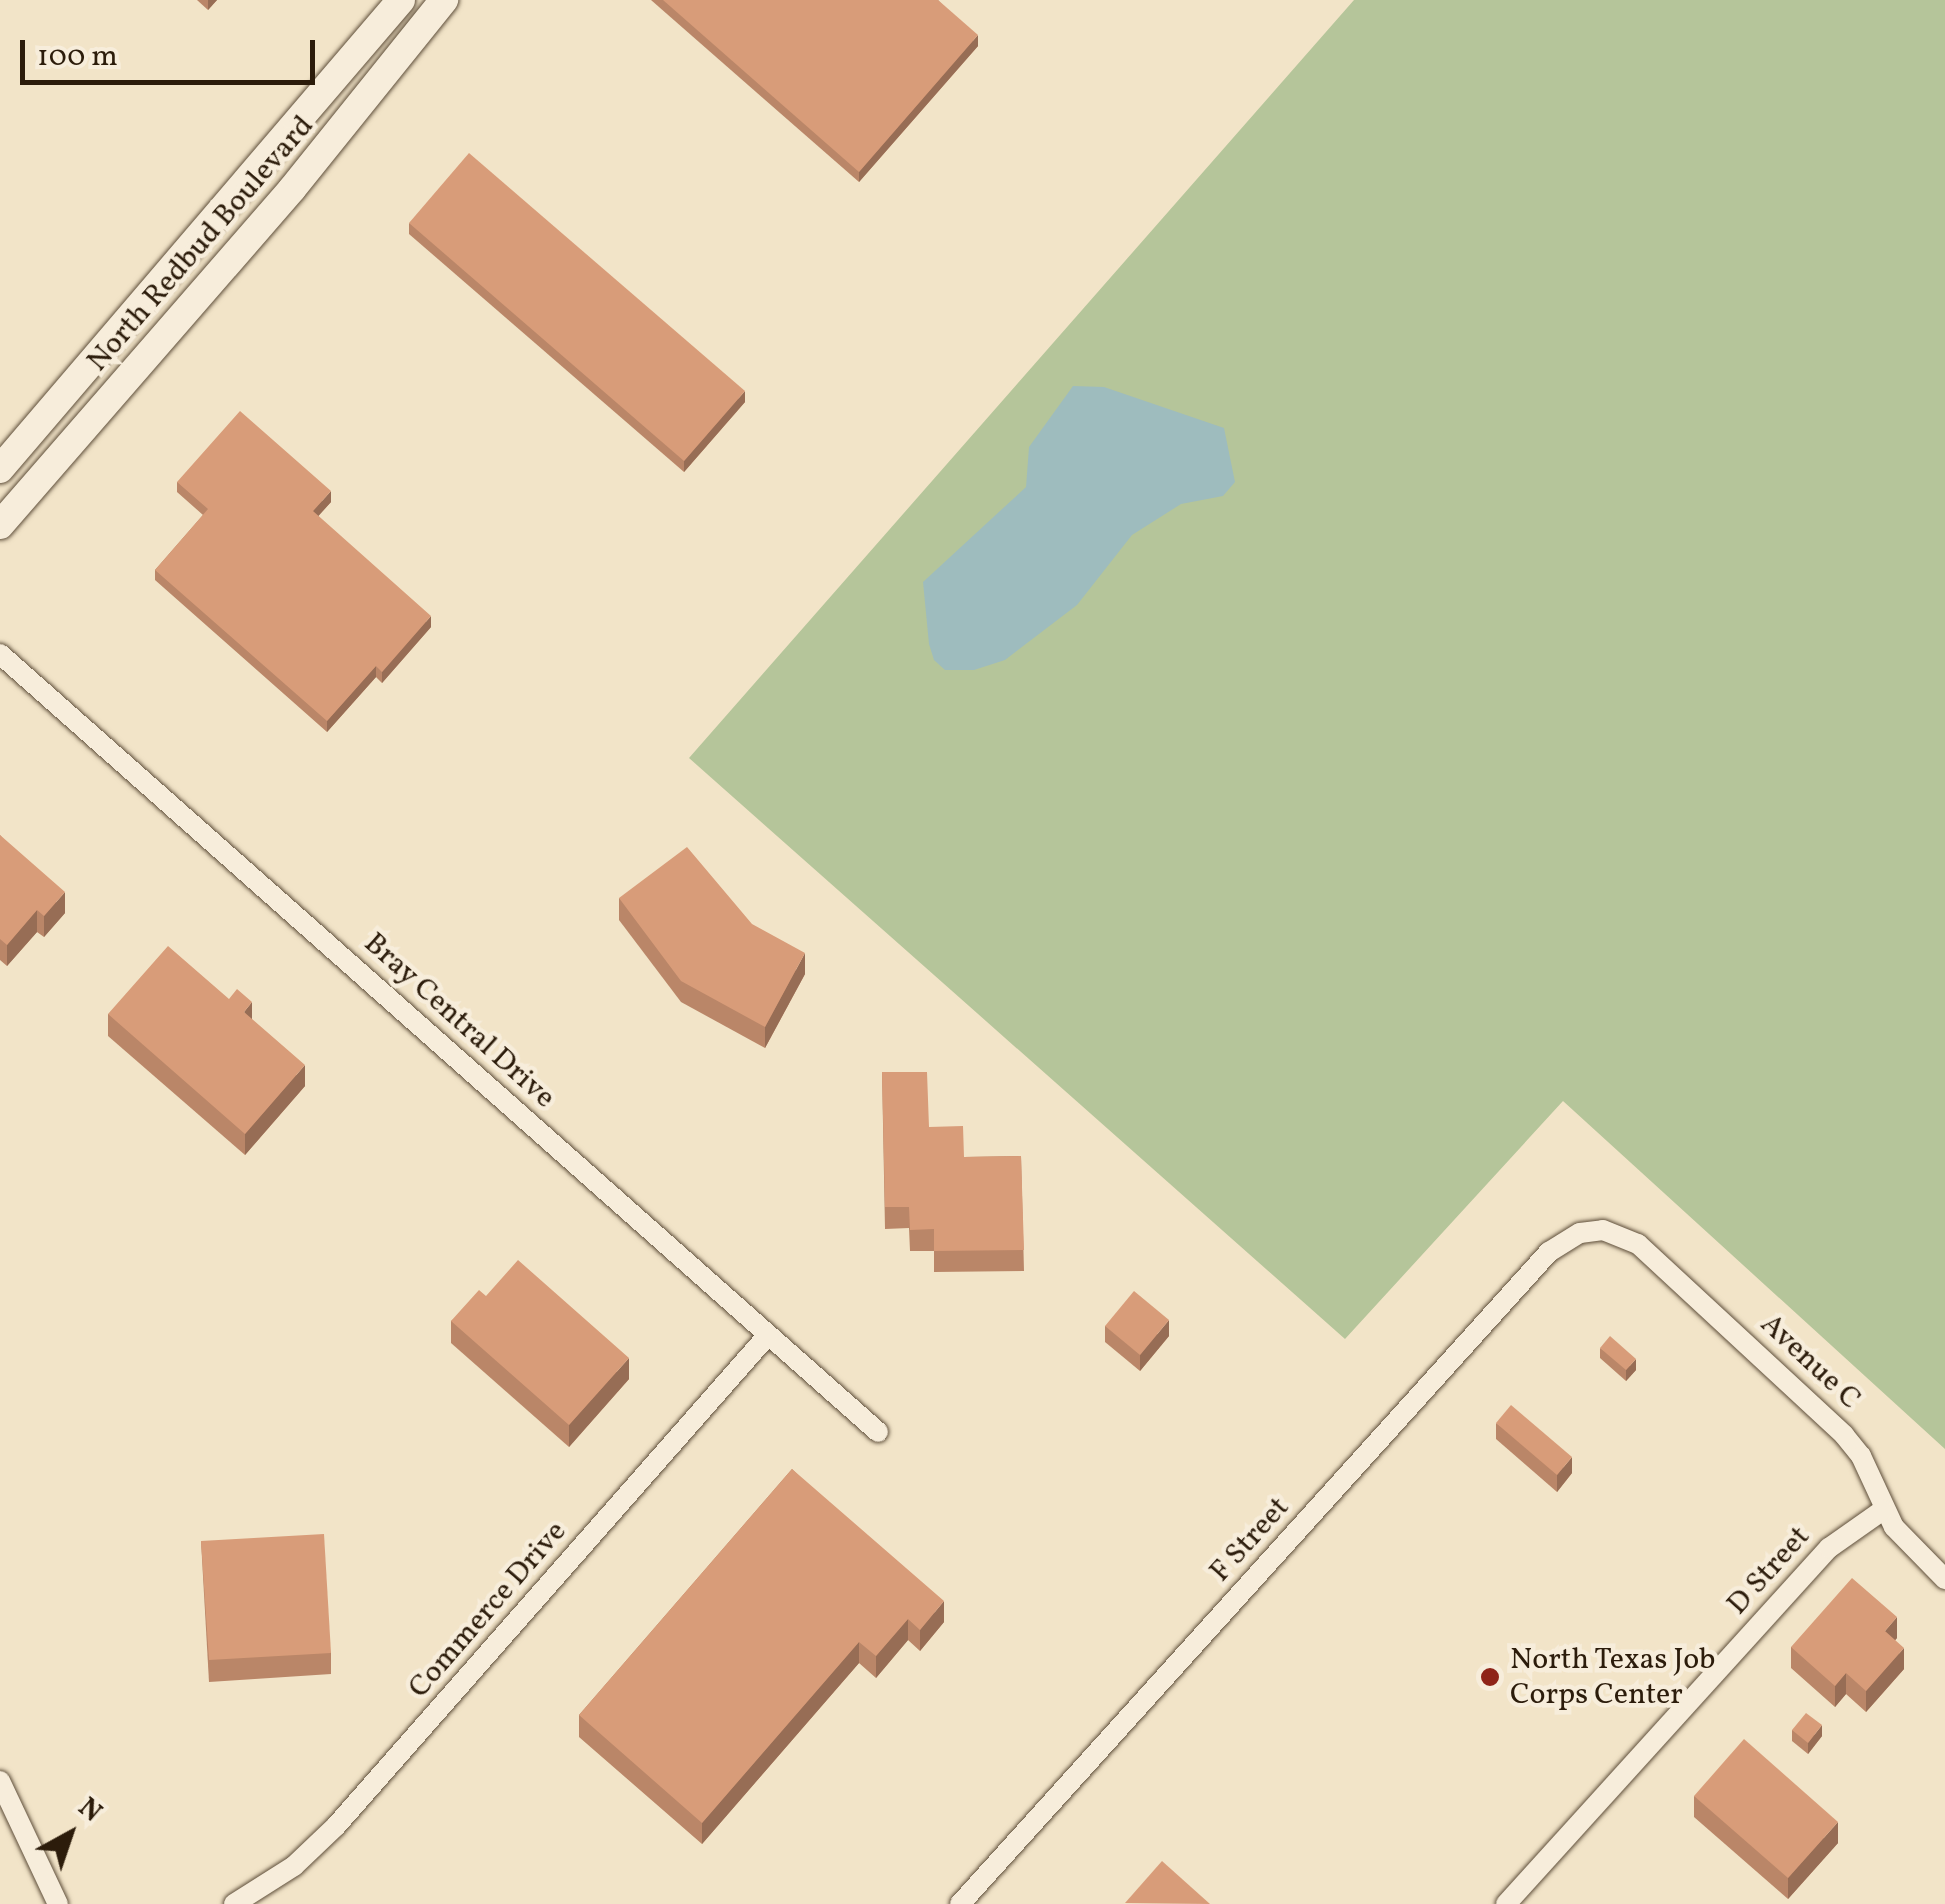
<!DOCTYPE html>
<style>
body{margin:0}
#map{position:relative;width:1945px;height:1904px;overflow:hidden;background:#f2e4c8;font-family:Vollkorn,serif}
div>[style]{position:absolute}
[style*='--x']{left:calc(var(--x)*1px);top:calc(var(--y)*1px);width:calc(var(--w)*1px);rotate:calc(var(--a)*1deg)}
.green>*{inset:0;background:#b5c59a}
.water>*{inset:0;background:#9ebcbe}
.roads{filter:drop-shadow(0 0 2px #5e4e3a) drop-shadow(0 0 2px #5e4e3a)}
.minor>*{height:20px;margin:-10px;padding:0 10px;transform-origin:10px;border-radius:10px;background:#f7eddb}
.tertiary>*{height:28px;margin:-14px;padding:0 14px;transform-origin:14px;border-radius:14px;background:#f7eddb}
.wall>*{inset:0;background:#ba8668}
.shaded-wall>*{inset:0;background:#976d55}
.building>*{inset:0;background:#d89c79}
.dots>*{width:28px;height:28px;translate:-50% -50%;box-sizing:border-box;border:5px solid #f7eddb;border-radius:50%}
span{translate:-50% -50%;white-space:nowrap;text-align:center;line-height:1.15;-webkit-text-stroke:9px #f7eddb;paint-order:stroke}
.street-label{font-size:30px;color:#2c1c0b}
.poi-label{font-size:30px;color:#2c1c0b}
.left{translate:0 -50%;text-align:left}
.north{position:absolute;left:20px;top:1784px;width:100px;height:100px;-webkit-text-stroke:8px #f7eddb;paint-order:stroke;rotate:40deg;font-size:28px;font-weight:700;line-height:40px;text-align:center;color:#2c1c0b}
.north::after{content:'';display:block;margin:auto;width:35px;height:45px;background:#2c1c0b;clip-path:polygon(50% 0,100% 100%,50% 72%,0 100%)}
.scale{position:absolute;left:20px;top:40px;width:295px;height:45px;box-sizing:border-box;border:5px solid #2c1c0b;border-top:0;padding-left:12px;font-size:30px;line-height:35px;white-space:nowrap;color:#2c1c0b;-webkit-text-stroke:8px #f7eddb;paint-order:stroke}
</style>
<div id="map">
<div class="green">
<div style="clip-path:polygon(1354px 0,1945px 0,1945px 1449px,1563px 1101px,1345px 1339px,689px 758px)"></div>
</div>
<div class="water">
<div style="clip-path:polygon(1073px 386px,1104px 387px,1224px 428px,1235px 482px,1223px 496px,1181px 504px,1132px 535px,1077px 605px,1005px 660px,974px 670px,945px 670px,934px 660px,929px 644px,923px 582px,1026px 487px,1029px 447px)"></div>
</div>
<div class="roads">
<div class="minor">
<div style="--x:0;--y:654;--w:1173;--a:41.54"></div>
<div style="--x:0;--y:1781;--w:136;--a:64.8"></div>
<div style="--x:234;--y:1904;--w:71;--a:-32.3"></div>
<div style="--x:294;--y:1866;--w:58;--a:-43.6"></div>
<div style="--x:336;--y:1826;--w:654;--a:-48.66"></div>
<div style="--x:960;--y:1904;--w:879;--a:-47.91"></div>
<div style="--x:1549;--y:1252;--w:36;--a:-32"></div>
<div style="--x:1580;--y:1233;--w:23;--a:-7"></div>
<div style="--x:1603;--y:1230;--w:38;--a:22"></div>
<div style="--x:1638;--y:1244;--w:281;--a:42.8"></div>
<div style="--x:1844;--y:1435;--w:27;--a:51"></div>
<div style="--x:1861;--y:1456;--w:78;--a:65.1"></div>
<div style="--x:1894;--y:1527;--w:73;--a:45.6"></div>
<div style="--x:1506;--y:1904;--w:481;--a:-47.8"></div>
<div style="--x:1829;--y:1548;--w:66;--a:-35.1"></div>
</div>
<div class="tertiary">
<div style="--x:0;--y:469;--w:617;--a:-49.47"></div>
<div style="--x:0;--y:525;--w:445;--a:-49"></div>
<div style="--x:292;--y:189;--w:243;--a:-51.2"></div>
</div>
</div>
<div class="wall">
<div style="clip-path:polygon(197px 0,217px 0,208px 10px)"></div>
<div style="clip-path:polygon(651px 0,938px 0,978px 46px,859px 182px)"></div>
<div style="clip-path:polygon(409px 223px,745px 402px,684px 472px,409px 234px)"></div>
<div style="clip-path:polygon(177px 482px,331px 502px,318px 516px,431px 627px,382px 683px,376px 677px,327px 732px,155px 580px,155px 570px,203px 515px,177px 492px)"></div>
<div style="clip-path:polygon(0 835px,65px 913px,44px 937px,37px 932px,7px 966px,0 960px)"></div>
<div style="clip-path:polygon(619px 898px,805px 974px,765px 1048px,681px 1002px,619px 920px)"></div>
<div style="clip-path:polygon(108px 1014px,252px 1020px,305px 1086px,245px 1155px,108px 1036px)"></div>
<div style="clip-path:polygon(882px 1072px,929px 1127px,964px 1157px,1021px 1156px,1024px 1271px,934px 1272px,934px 1251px,910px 1251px,909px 1228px,885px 1229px)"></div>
<div style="clip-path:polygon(486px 1296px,629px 1379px,569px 1447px,451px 1343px,451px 1321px)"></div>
<div style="clip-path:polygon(1105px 1326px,1169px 1336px,1140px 1371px,1105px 1342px)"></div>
<div style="clip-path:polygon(1600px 1348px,1636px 1370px,1626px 1381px,1600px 1358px)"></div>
<div style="clip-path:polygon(1496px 1423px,1572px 1473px,1557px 1492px,1496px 1439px)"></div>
<div style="clip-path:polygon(792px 1469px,944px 1622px,920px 1651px,908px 1640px,876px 1678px,859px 1663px,702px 1844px,579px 1737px,579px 1715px)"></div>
<div style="clip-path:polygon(201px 1541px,331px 1653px,331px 1674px,209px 1682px)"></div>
<div style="clip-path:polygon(1897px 1638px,1895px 1640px,1904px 1669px,1866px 1712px,1846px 1694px,1835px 1707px,1791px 1668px,1791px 1647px)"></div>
<div style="clip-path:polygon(1792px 1730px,1822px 1736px,1808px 1754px,1792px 1741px)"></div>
<div style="clip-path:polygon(1694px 1796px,1838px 1843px,1788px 1899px,1694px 1817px)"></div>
</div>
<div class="shaded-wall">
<div style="clip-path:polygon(208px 0,217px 0,208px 10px)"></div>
<div style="clip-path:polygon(978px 35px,978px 46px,859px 182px,859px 172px)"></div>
<div style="clip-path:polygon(745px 391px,745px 402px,684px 472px,684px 461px)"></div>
<div style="clip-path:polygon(331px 491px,331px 502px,313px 522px,313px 511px)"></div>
<div style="clip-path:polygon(431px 616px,431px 627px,382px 683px,382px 672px)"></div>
<div style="clip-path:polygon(376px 666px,376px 677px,327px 732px,327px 721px)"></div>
<div style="clip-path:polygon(65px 892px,65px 913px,44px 937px,44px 916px)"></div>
<div style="clip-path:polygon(37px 910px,37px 932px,7px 966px,7px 945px)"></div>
<div style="clip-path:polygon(805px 953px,805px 974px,765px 1048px,765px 1027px)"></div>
<div style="clip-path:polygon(252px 1002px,252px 1024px,244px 1012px)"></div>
<div style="clip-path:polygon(305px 1065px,305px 1086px,245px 1155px,245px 1134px)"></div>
<div style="clip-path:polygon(1169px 1320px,1169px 1336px,1140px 1371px,1140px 1355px)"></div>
<div style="clip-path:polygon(629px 1358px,629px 1379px,569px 1447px,569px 1425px)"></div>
<div style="clip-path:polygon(1636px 1359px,1636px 1370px,1626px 1381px,1626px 1370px)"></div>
<div style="clip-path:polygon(1572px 1457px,1572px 1473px,1557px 1492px,1557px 1475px)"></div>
<div style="clip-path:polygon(944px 1601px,944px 1622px,920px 1651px,920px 1630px)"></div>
<div style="clip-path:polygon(1897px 1617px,1897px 1638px,1885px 1652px,1885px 1631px)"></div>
<div style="clip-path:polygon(908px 1619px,908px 1640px,876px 1678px,876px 1656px)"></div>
<div style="clip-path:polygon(859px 1642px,859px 1663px,702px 1844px,702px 1823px)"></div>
<div style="clip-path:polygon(1904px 1648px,1904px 1669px,1866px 1712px,1866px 1691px)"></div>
<div style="clip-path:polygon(1846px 1673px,1846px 1694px,1835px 1707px,1835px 1686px)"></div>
<div style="clip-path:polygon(1822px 1725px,1822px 1736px,1808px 1754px,1808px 1743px)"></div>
<div style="clip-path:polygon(1838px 1822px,1838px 1843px,1788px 1899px,1788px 1878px)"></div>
</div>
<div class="building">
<div style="clip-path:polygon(663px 0,938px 0,978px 35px,859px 172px)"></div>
<div style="clip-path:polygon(469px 153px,745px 391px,684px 461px,409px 223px)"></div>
<div style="clip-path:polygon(240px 411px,331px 491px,313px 511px,431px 616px,382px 672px,376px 666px,327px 721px,155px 570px,208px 509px,177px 482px)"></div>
<div style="clip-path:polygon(0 835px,65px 892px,44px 916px,37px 910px,7px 945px,0 939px)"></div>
<div style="clip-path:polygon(687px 847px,752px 924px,805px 953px,765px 1027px,681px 981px,619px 898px)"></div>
<div style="clip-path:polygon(168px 946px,229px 999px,237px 989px,252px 1002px,244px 1012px,305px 1065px,245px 1134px,108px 1014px)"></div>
<div style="clip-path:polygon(882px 1072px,927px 1072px,929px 1127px,963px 1126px,964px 1157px,1021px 1156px,1024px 1250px,934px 1251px,934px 1229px,910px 1230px,909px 1207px,885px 1207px)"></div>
<div style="clip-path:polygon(518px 1260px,629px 1358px,569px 1425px,451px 1321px,479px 1290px,486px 1296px)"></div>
<div style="clip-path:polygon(1134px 1291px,1169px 1320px,1140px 1355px,1105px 1326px)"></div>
<div style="clip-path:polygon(1610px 1336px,1636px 1359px,1626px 1370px,1600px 1348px)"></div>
<div style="clip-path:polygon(1511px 1405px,1572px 1457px,1557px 1475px,1496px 1423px)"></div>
<div style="clip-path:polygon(792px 1469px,944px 1601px,920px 1630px,908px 1619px,876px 1656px,859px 1642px,702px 1823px,579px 1715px)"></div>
<div style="clip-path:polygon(324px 1534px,331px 1653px,209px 1660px,201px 1541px)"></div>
<div style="clip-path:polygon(1852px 1578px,1897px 1617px,1885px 1631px,1904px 1648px,1866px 1691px,1846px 1673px,1835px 1686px,1791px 1647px)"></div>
<div style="clip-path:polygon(1806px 1713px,1822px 1725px,1808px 1743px,1792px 1730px)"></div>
<div style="clip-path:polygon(1744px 1739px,1838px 1822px,1788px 1878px,1694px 1796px)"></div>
<div style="clip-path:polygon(1162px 1861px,1210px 1904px,1125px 1903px)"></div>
</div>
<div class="dots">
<div style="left:1490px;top:1677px;background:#8f2418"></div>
</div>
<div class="street-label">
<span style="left:201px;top:244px;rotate:-49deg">North Redbud Boulevard</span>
<span style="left:459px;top:1021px;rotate:42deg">Bray Central Drive</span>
<span style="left:1810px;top:1362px;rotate:43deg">Avenue C</span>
<span style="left:1250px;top:1540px;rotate:-48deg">F Street</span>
<span style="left:1769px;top:1571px;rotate:-48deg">D Street</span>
<span style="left:488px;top:1610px;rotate:-49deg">Commerce Drive</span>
</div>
<div class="poi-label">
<span class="left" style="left:1510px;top:1677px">North Texas Job<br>Corps Center</span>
</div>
<div class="north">N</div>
<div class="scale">100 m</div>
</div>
